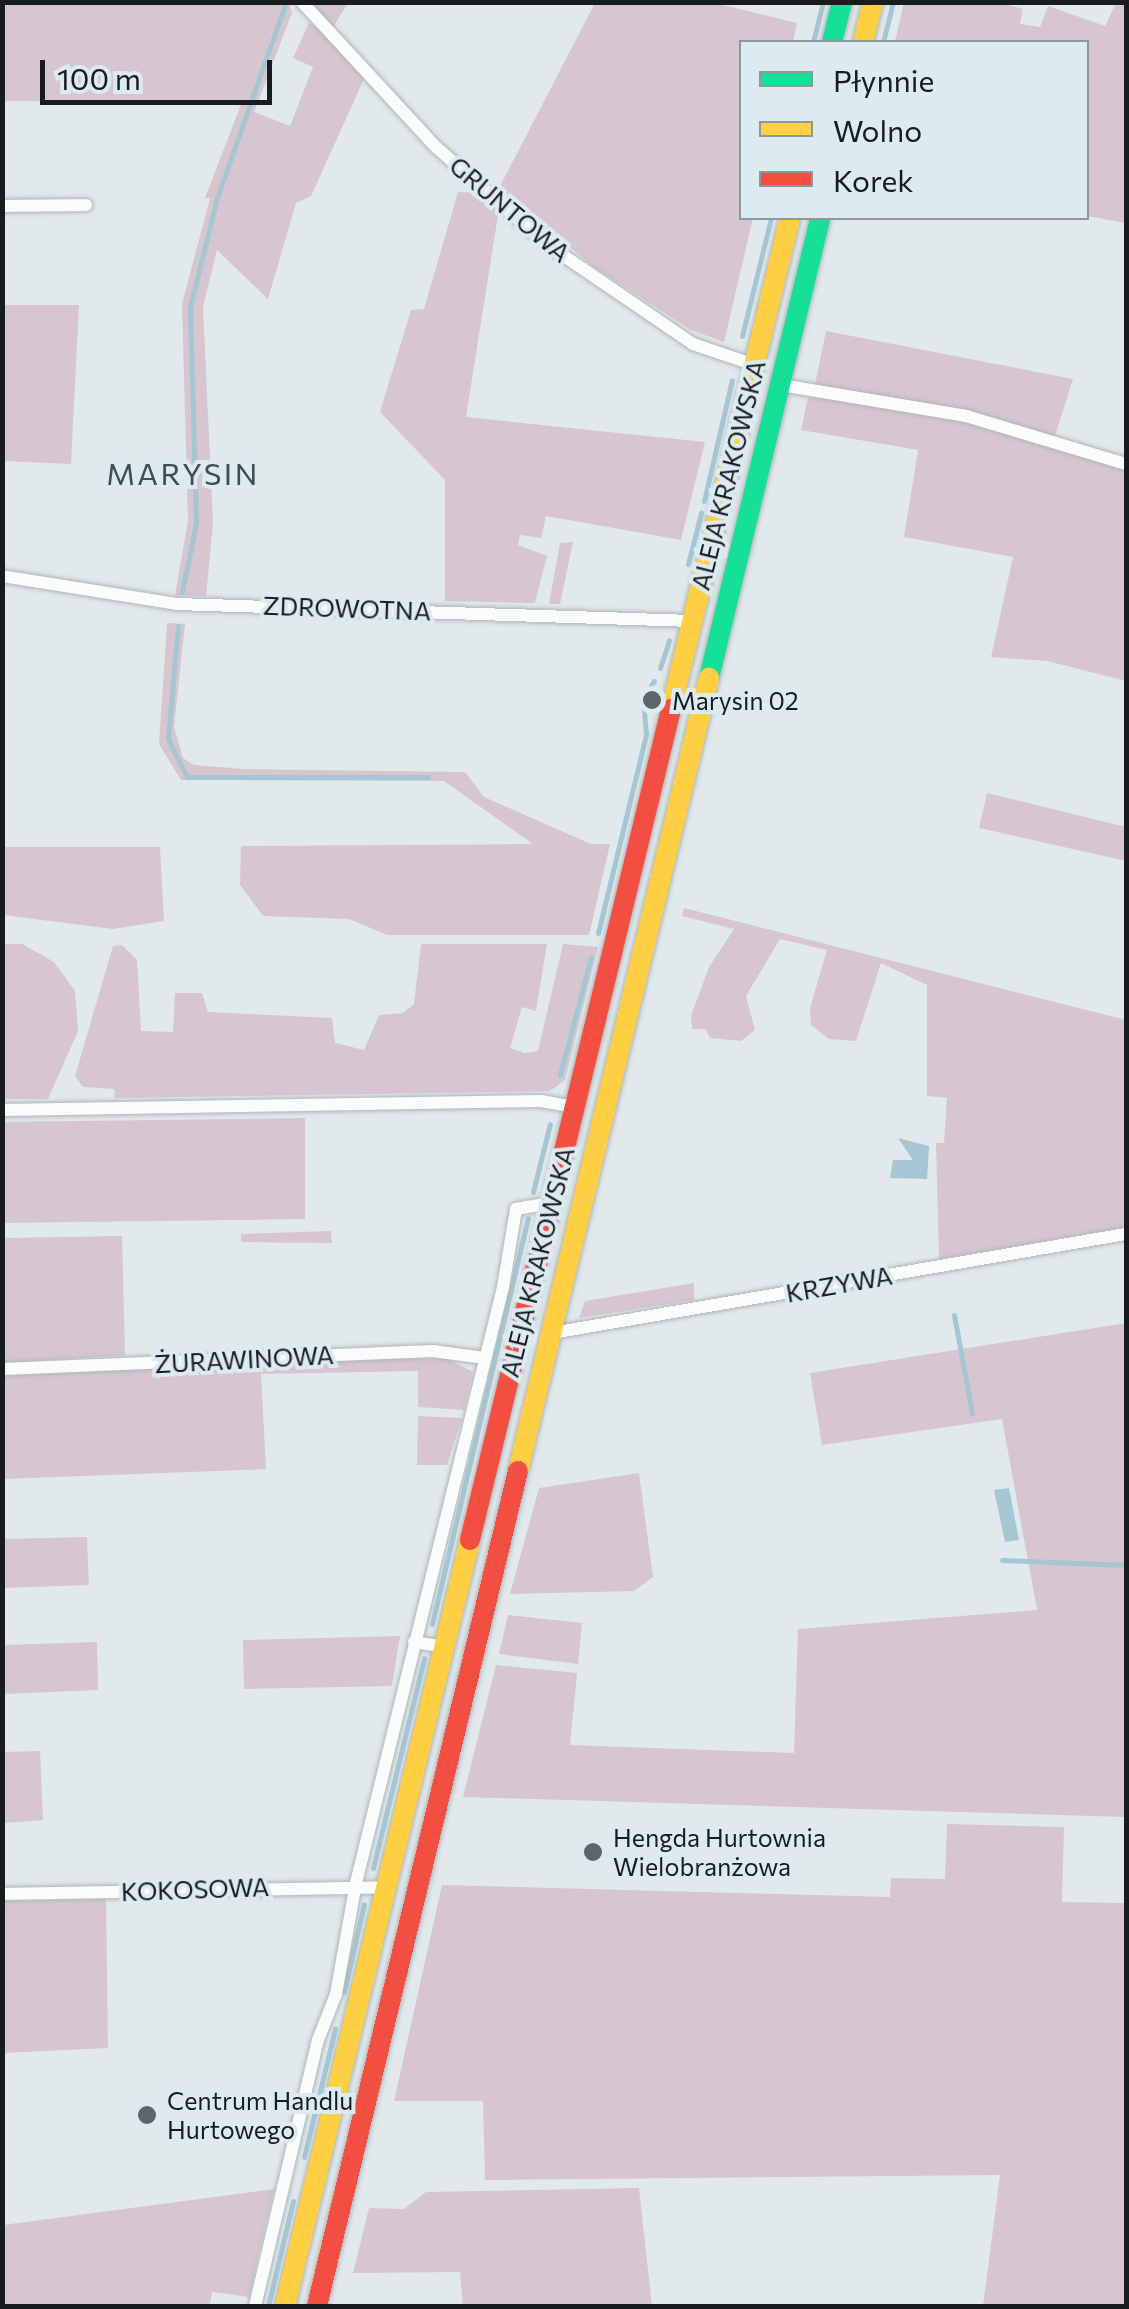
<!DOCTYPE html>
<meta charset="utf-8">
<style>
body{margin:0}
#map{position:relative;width:1129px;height:2309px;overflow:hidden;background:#e1e9ec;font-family:Commissioner,sans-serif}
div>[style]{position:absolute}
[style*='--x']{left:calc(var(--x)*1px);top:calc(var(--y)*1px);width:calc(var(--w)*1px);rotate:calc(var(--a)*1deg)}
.green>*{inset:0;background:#d7c6d0}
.water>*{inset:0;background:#a6c6d4}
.stream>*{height:5px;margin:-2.5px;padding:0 2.5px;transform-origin:2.5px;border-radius:2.5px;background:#a6c6d4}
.roads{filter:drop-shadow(0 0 2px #afb5b8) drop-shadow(0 0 2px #afb5b8)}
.street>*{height:12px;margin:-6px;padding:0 6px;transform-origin:6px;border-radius:6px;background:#fafcfc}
.fast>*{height:20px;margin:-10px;padding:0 10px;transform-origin:10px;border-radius:10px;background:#16e098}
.slow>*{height:20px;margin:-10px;padding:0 10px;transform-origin:10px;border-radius:10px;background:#ffcf43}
.jam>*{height:20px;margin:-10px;padding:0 10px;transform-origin:10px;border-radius:10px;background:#f24e42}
.dots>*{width:28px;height:28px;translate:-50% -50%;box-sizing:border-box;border:5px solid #dceaf1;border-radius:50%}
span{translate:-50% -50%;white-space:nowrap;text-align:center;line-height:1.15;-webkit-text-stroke:8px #dceaf1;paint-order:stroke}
.street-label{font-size:25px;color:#171c1f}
.poi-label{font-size:25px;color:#171c1f}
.left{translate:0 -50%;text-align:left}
.quarter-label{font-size:30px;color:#414d52;letter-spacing:2.5px}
.frame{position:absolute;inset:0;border:5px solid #171c1f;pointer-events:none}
.legend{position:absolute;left:739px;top:40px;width:350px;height:180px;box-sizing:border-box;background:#dceaf1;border:2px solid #8d989d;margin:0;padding:12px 18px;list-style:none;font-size:30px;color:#171c1f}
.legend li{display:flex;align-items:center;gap:20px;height:50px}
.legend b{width:50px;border:2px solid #8d989d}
.scale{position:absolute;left:40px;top:60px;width:232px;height:45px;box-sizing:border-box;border:5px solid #171c1f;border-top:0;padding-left:12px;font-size:30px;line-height:35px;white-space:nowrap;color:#171c1f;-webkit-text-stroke:8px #dceaf1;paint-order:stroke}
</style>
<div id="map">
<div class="green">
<div style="clip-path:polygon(904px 2px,1001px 3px,1023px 9px,1020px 24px,1040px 27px,1048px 6px,1105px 26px,1116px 3px,1126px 3px,1126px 223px,1087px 216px,1086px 42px,895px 42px)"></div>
<div style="clip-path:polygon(2px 3px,289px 3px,292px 13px,254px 112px,290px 126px,313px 67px,293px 58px,309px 23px,329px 35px,364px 79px,311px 196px,296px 203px,268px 299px,217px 250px,203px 307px,213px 524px,206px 596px,175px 595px,188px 521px,182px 304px,210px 198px,205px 198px,242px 102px,3px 101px)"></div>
<div style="clip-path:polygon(310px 3px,348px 3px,333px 27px)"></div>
<div style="clip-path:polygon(595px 3px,715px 3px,797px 23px,793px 42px,742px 42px,742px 218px,753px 218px,724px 342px,691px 330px,594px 267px,499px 188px)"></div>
<div style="clip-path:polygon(458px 192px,477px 193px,499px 209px,466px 417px,705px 442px,681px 540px,546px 516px,541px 538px,520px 535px,518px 545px,547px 556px,535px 603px,445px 601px,445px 480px,380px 412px,411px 310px,424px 309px)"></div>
<div style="clip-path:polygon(3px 305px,79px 305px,71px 464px,3px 461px)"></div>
<div style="clip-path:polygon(826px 331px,1073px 379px,1055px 436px,972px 411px,815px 385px)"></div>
<div style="clip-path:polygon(808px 398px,848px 399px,989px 427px,1126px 470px,1126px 681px,1047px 661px,991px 657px,1013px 557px,904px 537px,918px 450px,801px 430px)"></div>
<div style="clip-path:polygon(573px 542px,560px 604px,549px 604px,560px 543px)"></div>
<div style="clip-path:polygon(167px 623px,185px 624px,174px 727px,183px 758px,194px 765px,244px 769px,465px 772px,484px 797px,591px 844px,610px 844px,589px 935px,387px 935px,349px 919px,263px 916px,240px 885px,241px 846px,533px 844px,444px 781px,181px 780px,159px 744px)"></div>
<div style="clip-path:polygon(987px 793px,1126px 827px,1126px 861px,979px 828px)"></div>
<div style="clip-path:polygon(3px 847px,160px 847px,164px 921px,113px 929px,3px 915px)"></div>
<div style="clip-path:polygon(684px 908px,1126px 1020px,1126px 1227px,939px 1259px,936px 1143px,944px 1143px,947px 1098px,927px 1096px,927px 985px,881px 963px,856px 1041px,829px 1039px,811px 1025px,810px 1008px,827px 950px,780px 939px,746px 996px,755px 1030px,741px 1041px,710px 1038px,705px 1029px,692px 1029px,691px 1016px,709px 967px,734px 929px,682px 916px)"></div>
<div style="clip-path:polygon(3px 944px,22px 944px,54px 962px,75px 991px,78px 1031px,48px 1099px,3px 1099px)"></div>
<div style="clip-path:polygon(421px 944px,547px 944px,536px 1011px,522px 1007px,510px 1048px,524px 1053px,538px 1051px,563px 944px,598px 947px,565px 1080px,550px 1091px,115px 1098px,114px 1089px,83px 1087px,75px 1076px,113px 946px,122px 945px,137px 960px,141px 1031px,173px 1032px,175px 993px,202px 993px,208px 1012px,332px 1018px,335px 1043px,364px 1050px,379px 1015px,403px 1013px,414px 1004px)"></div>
<div style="clip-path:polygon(305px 1118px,305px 1219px,3px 1223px,3px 1122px)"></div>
<div style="clip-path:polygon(331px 1231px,332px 1243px,241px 1242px,241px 1234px)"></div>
<div style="clip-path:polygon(122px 1236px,125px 1355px,3px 1363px,3px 1238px)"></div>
<div style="clip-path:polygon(694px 1283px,694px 1300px,579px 1318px,585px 1301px)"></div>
<div style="clip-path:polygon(1126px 1323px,1126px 1817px,463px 1797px,496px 1665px,577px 1673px,570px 1745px,794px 1753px,798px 1629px,1037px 1610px,1002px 1419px,822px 1445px,810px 1373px)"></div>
<div style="clip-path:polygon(336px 1359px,448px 1359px,473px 1372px,464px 1410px,418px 1407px,418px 1371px,261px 1374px,266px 1469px,3px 1479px,3px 1376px)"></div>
<div style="clip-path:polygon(418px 1416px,462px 1418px,447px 1465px,417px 1465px)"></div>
<div style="clip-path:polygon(639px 1473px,653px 1577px,634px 1591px,510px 1594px,539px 1488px)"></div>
<div style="clip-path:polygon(87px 1537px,89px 1585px,3px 1588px,3px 1539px)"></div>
<div style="clip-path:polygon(508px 1615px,582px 1623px,578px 1664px,499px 1654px)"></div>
<div style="clip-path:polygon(400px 1636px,392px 1686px,244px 1689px,243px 1640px)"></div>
<div style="clip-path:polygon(97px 1642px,98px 1690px,3px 1694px,3px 1645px)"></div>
<div style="clip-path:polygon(40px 1751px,43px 1820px,3px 1823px,3px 1752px)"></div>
<div style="clip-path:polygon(947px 1824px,1064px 1827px,1062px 1902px,1126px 1903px,1126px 2306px,983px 2306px,1000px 2175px,485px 2180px,483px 2101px,394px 2101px,442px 1885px,890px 1897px,891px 1878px,945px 1879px)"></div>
<div style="clip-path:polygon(106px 1899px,108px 2048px,3px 2053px,3px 1901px)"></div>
<div style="clip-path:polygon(639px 2188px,652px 2306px,463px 2306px,460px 2272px,353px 2273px,369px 2208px,404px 2209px,426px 2192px)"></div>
<div style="clip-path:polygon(274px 2189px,249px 2297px,212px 2292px,210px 2304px,182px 2306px,3px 2306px,3px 2225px)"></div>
</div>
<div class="water">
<div style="clip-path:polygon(898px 1138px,929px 1146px,927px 1179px,890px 1178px,893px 1160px,913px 1160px)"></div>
<div style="clip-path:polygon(1009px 1488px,1019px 1540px,1005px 1542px,994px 1490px)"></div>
</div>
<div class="stream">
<div style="--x:813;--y:42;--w:41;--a:-76"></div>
<div style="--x:883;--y:42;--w:41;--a:-76"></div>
<div style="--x:742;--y:336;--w:122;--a:-76.2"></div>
<div style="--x:704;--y:501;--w:124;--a:-77"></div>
<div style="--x:688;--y:564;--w:53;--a:-75.7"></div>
<div style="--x:182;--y:592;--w:70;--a:-78.5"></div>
<div style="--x:196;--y:523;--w:216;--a:-91.6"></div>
<div style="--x:190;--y:307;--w:112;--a:-76.1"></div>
<div style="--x:217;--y:198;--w:205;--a:-70.6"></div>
<div style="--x:178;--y:626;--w:113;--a:95.1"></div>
<div style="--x:168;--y:739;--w:42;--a:63.4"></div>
<div style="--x:187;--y:777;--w:241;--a:0"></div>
<div style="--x:660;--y:668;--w:29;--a:-72"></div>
<div style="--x:598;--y:933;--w:205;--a:-76.4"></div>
<div style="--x:646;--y:734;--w:35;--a:-95"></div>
<div style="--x:643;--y:699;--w:21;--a:-59"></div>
<div style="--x:560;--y:1075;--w:122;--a:-75.3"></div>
<div style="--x:533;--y:1192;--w:70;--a:-76"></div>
<div style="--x:954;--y:1315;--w:100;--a:79.6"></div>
<div style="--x:1002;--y:1560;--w:124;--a:2.3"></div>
<div style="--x:432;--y:1624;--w:417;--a:-76.7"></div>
<div style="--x:373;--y:1868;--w:216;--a:-76.3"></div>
<div style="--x:344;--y:1992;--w:90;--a:-77.2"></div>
<div style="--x:304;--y:2157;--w:132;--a:-76.4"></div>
<div style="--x:268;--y:2306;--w:108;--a:-76.6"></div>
</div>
<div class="roads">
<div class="street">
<div style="--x:302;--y:2;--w:197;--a:47.3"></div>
<div style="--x:436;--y:147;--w:145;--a:41.4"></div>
<div style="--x:545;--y:243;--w:179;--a:34.3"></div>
<div style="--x:693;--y:344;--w:65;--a:18.7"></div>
<div style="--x:2;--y:206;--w:84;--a:-0.7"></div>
<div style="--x:781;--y:385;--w:188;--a:9.5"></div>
<div style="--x:966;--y:416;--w:167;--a:16.7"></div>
<div style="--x:2;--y:576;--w:177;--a:9.1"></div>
<div style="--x:177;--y:604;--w:515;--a:1.89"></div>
<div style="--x:2;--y:1110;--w:539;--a:-0.96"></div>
<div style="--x:541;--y:1101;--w:35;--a:10"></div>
<div style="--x:552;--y:1333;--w:582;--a:-9.79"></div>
<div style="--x:2;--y:1369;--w:431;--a:-2.4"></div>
<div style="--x:433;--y:1351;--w:52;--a:7.7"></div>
<div style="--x:414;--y:1642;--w:31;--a:9"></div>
<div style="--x:2;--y:1894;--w:385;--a:-1"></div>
<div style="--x:255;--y:2306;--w:273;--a:-76.7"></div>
<div style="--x:318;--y:2040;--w:49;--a:-68.6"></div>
<div style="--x:336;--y:1994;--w:113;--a:-79.8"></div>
<div style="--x:356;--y:1883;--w:614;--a:-76.14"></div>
<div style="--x:503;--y:1287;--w:79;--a:-80.5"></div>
<div style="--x:516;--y:1209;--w:36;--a:-10"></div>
</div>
<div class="fast">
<div style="--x:832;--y:42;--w:41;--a:-76"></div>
<div style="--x:709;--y:678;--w:473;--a:-76.4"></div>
</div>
<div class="slow">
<div style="--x:863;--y:42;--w:41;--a:-76"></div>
<div style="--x:671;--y:709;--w:505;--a:-76.38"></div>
<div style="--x:518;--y:1471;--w:816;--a:-76.46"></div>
<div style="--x:285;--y:2306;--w:788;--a:-76.42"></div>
</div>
<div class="jam">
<div style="--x:470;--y:1540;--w:855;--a:-76.4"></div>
<div style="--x:317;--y:2306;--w:859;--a:-76.47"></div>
</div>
</div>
<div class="dots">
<div style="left:652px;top:700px;background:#5e6467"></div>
<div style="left:593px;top:1852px;background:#5e6467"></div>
<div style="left:147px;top:2115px;background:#5e6467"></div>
</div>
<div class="street-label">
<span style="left:510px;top:209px;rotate:40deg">GRUNTOWA</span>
<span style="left:728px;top:475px;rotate:-76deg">ALEJA KRAKOWSKA</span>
<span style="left:347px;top:608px;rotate:2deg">ZDROWOTNA</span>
<span style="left:537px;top:1262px;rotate:-76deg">ALEJA KRAKOWSKA</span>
<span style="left:839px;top:1284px;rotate:-10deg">KRZYWA</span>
<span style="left:244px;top:1359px;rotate:-3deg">ŻURAWINOWA</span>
<span style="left:195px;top:1889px;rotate:-2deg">KOKOSOWA</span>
</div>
<div class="poi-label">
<span class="left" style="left:672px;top:700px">Marysin 02</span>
<span class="left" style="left:613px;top:1852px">Hengda Hurtownia<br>Wielobranżowa</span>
<span class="left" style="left:167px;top:2115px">Centrum Handlu<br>Hurtowego</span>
</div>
<div class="quarter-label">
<span style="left:183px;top:473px">MARYSIN</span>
</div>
<div class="frame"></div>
<ul class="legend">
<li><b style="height:12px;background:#16e098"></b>Płynnie</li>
<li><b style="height:12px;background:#ffcf43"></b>Wolno</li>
<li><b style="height:12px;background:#f24e42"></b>Korek</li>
</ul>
<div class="scale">100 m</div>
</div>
